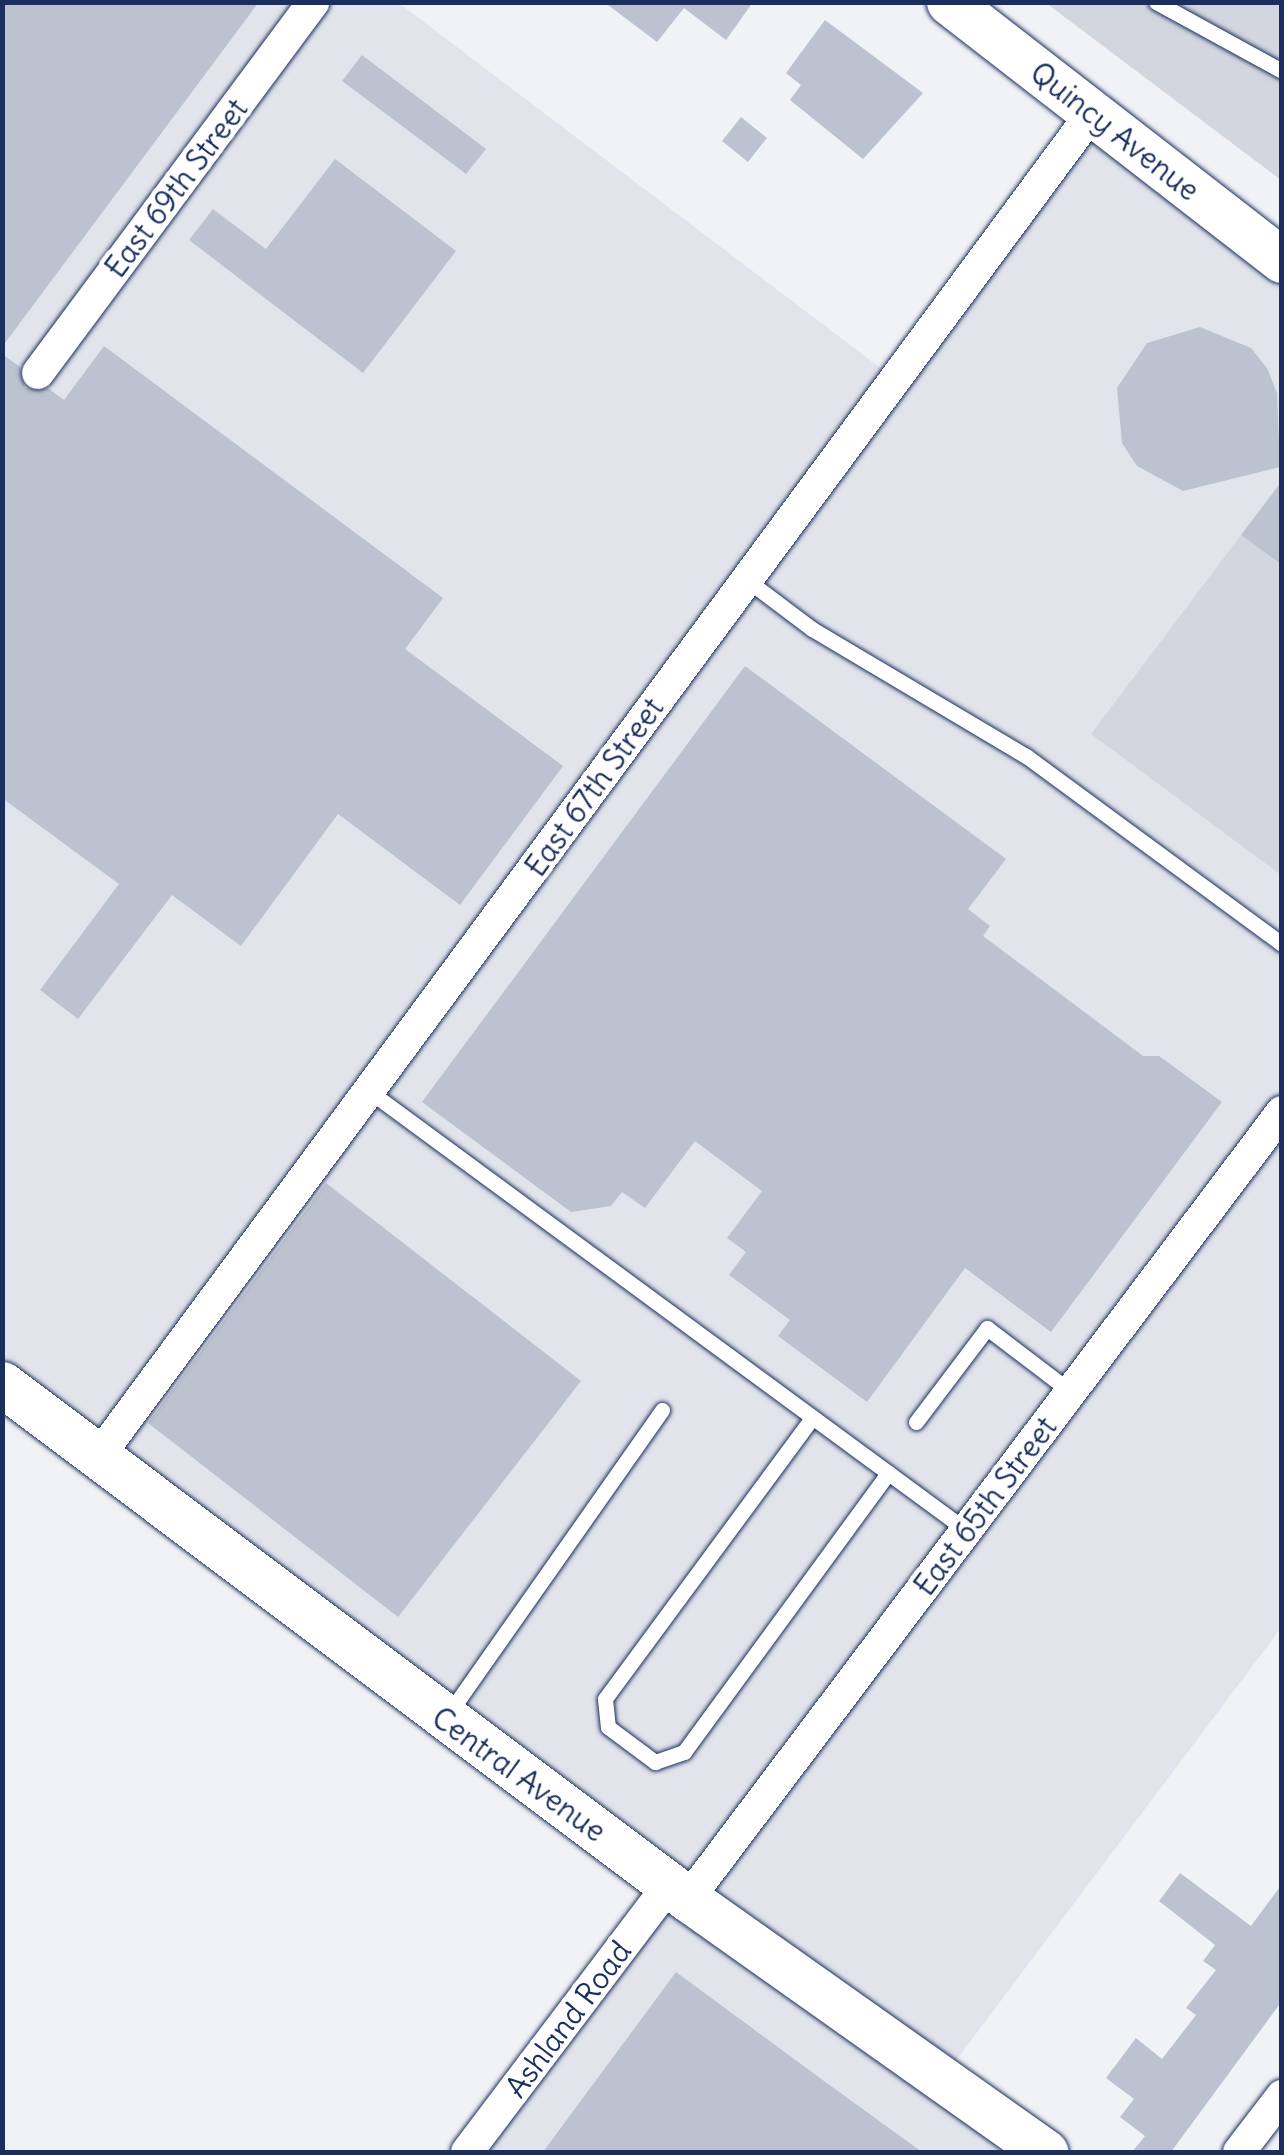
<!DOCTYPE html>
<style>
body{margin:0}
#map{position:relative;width:1284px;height:2155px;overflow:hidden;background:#f1f2f5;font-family:Delius,sans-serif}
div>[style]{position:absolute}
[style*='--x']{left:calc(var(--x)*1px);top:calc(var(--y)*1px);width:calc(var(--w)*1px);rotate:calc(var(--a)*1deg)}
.built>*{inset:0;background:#e1e4ea}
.green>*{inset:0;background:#d2d6df}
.building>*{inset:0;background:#bcc2d0}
.roads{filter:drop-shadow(0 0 2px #1b2f5e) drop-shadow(0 0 2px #1b2f5e)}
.lane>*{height:15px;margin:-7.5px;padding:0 7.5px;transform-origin:7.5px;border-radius:7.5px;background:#fff}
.street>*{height:32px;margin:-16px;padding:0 16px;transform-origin:16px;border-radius:16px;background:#fff}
.secondary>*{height:45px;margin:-22.5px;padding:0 22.5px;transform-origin:22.5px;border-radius:22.5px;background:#fff}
span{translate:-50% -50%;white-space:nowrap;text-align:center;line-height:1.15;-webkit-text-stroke:9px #fff;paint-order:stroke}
.street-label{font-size:30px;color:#1b2f5e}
.frame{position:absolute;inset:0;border:5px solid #1b2f5e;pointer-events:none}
</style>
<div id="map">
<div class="built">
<div style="clip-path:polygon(2px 3px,399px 3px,895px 379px,1092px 113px,1281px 260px,1281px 1628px,942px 2079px,1045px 2152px,467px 2152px,669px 1885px,3px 1384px)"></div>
</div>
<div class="green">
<div style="clip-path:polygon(1046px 3px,1281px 3px,1281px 180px)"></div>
<div style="clip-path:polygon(1241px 535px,1281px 565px,1281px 875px,1091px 734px)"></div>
</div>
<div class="building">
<div style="clip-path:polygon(2px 2px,259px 2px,2px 347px)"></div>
<div style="clip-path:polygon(604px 2px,753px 2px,726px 40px,684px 8px,657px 42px)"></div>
<div style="clip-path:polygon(825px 20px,923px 93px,863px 159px,790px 100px,801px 85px,786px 73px)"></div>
<div style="clip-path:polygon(362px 55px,486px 149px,466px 174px,342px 81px)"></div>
<div style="clip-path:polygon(741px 117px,767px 138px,748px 162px,722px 141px)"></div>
<div style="clip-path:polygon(335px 159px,456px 251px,363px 373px,189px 240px,213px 209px,266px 249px)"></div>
<div style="clip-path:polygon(1200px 327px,1251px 348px,1267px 368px,1277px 393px,1280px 467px,1183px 491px,1137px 466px,1122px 443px,1117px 388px,1147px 343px)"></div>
<div style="clip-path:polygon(104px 346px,443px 598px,405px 649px,563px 766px,460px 905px,338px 814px,241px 946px,172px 895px,78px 1019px,40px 990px,119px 884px,2px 798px,2px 354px,20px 367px,25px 388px,49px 389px,64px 400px)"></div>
<div style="clip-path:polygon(1282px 481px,1282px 565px,1241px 535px)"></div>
<div style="clip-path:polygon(745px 666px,1006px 859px,968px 909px,990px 926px,983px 936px,1143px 1056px,1159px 1056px,1222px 1102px,1051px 1332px,965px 1268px,867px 1402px,778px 1336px,790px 1320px,729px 1275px,746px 1252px,727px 1238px,762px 1191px,695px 1141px,645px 1208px,622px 1192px,611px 1206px,571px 1212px,422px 1102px)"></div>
<div style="clip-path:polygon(326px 1183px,581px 1381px,398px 1617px,148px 1423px)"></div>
<div style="clip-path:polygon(1180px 1873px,1251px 1926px,1282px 1884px,1282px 2001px,1171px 2152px,1132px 2152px,1145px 2136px,1120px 2117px,1134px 2099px,1106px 2078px,1136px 2038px,1162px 2059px,1196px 2015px,1186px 2008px,1216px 1970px,1203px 1961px,1215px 1945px,1159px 1901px)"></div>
<div style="clip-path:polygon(676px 1972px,824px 2081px,922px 2152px,543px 2152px)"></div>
</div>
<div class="roads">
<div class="lane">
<div style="--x:1156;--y:2;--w:144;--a:28.7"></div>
<div style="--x:747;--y:580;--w:81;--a:37"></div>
<div style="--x:812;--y:629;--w:249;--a:30.7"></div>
<div style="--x:1026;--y:756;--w:318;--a:36.3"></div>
<div style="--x:369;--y:1091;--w:741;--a:36.33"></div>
<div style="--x:812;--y:1418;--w:349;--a:126.4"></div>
<div style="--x:605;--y:1699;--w:28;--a:84"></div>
<div style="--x:608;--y:1727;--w:59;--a:36.7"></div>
<div style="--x:655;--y:1762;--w:31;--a:-19"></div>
<div style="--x:684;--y:1752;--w:346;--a:-53.8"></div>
<div style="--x:916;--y:1422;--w:118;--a:-52.9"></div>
<div style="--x:987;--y:1328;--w:106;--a:37.3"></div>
<div style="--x:447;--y:1716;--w:374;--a:-54.9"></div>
</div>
<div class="street">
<div style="--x:38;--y:373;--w:462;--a:-53.4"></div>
<div style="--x:95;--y:1461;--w:1677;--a:-53.51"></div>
<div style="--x:688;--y:1899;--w:986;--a:-52.96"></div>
<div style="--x:467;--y:2152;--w:335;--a:-52.9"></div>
<div style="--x:1239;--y:2152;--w:71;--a:-52.5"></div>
</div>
<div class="secondary">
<div style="--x:949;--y:2;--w:421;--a:37.8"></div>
<div style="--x:2;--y:1384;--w:858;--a:36.9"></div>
<div style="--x:688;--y:1899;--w:438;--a:35.3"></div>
</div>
</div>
<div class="street-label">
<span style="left:1115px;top:131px;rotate:38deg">Quincy Avenue</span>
<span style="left:176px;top:188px;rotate:-53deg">East 69th Street</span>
<span style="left:594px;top:787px;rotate:-54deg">East 67th Street</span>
<span style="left:985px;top:1506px;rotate:-53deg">East 65th Street</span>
<span style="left:519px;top:1774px;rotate:36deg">Central Avenue</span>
<span style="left:568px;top:2019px;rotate:-53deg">Ashland Road</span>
</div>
<div class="frame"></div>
</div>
